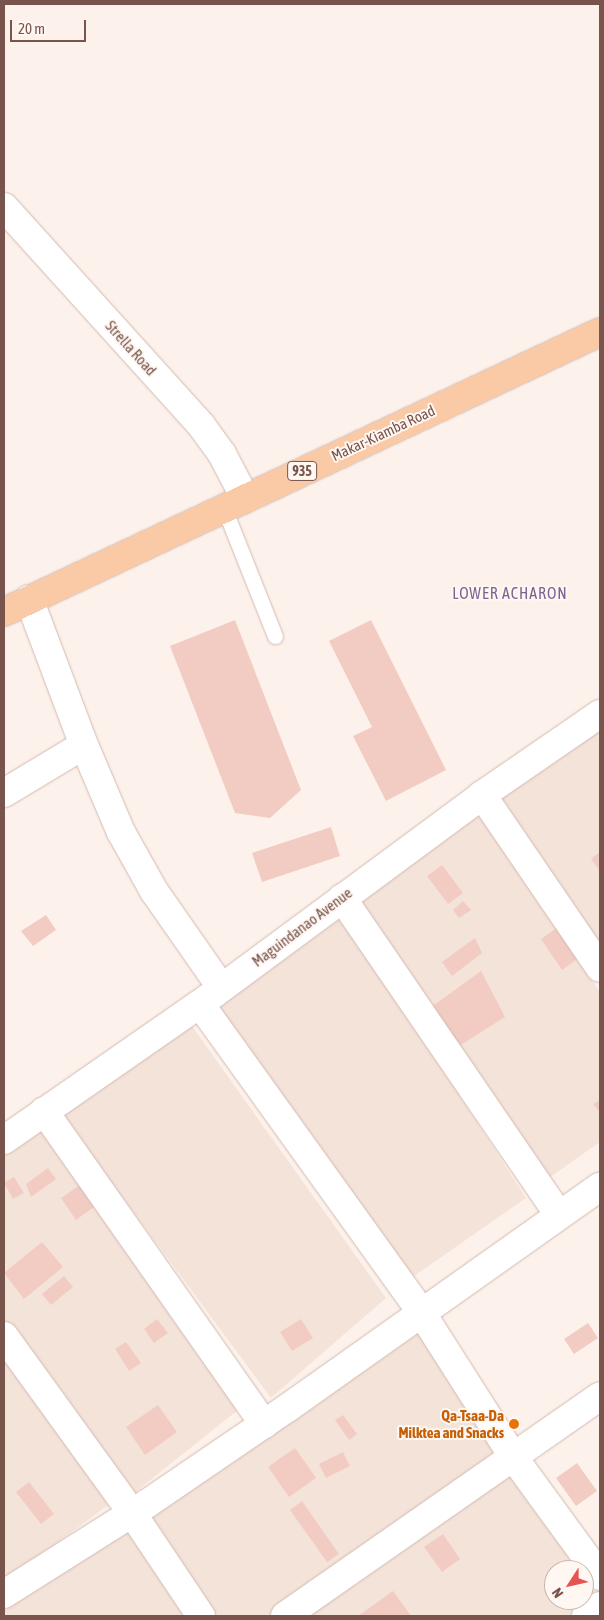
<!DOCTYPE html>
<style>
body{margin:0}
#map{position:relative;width:604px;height:1620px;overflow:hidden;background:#fdf2eb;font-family:"Asap Condensed",sans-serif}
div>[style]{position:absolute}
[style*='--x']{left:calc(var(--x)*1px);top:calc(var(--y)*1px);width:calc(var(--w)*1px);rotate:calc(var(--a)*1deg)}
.residential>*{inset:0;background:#f4e3d9}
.building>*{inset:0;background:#f2ccc3}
.roads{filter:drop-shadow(0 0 1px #d2bab2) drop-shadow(0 0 1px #d2bab2)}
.lane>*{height:15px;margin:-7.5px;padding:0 7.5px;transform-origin:7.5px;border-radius:7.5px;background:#fff}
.street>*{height:28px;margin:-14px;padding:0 14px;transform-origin:14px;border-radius:14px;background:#fff}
.primary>*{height:28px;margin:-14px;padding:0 14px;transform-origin:14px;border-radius:14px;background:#fac9a5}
.dots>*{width:14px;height:14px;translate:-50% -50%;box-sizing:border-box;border:2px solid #fff7f2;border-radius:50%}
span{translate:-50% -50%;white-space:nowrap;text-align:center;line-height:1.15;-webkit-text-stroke:4px #fff7f2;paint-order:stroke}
.shield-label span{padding:1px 4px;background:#fff7f2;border:1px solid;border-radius:4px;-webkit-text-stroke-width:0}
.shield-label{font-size:14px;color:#79544d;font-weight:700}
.street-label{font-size:15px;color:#79544d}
.food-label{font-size:15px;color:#c56008;font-weight:700}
.right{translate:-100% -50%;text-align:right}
.neighbourhood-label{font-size:16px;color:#7a6694;letter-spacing:1px}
.frame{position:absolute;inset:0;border:5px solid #79544d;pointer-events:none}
.north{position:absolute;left:544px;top:1560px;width:50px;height:50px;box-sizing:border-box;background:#fff7f2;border:1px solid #c9b6b0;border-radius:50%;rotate:235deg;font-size:14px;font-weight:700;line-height:20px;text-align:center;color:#79544d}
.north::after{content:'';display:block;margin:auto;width:18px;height:22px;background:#e55452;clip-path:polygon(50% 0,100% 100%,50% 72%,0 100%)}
.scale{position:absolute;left:10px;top:20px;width:76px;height:22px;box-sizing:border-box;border:2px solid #79544d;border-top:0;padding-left:6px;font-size:15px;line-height:18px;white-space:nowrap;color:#79544d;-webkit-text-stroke:4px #fff7f2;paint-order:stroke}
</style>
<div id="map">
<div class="residential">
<div style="clip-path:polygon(600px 719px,600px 948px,495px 795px)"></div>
<div style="clip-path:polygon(475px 807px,600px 992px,600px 1142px,546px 1180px,354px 895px)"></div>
<div style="clip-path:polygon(338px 908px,526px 1198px,407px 1281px,216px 1004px)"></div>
<div style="clip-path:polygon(187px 1019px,386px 1298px,271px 1398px,55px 1106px)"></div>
<div style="clip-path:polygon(43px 1129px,243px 1406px,134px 1493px,4px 1324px,4px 1155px)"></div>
<div style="clip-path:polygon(410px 1307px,511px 1456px,269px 1616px,215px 1616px,137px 1499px)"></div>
<div style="clip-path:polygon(4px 1351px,111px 1503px,4px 1582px)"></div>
<div style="clip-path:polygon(507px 1473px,578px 1570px,554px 1570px,554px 1600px,584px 1600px,584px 1579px,598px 1598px,571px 1616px,305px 1616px)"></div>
<div style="clip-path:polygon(125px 1522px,191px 1616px,4px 1616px,4px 1610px)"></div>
</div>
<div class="building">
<div style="clip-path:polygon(235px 620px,301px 790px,270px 818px,235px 813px,170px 646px)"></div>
<div style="clip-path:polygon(371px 620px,446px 770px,386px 801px,353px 736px,372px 727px,329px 641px)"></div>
<div style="clip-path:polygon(331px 827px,340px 856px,262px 882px,252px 853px)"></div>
<div style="clip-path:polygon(600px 852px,600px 871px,591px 859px)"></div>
<div style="clip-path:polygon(442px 865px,463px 893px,448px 904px,427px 876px)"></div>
<div style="clip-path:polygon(463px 901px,471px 910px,459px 918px,453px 910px)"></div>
<div style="clip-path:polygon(46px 915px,56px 930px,33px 946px,21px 931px)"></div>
<div style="clip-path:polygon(558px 927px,580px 957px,562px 970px,541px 939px)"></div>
<div style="clip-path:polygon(475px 938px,482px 953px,452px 976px,442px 962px)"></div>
<div style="clip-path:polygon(481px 971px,505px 1017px,459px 1046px,430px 1008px)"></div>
<div style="clip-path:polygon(600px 1100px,600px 1112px,593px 1104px)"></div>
<div style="clip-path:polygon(48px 1168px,56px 1179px,31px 1197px,26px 1184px)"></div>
<div style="clip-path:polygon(14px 1177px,24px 1193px,13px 1199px,4px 1183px)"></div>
<div style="clip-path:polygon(83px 1183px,98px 1204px,76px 1220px,61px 1198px)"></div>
<div style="clip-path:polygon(42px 1242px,63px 1267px,24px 1299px,4px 1273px)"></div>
<div style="clip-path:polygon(64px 1276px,73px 1287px,51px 1305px,42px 1294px)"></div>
<div style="clip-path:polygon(157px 1319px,168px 1333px,154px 1343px,144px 1329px)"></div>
<div style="clip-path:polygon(301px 1319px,313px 1338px,292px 1351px,280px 1332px)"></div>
<div style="clip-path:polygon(588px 1323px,598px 1338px,574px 1354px,564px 1339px)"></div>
<div style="clip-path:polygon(126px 1342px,141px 1363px,129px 1371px,115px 1349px)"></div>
<div style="clip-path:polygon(158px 1405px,177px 1432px,145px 1455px,126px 1427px)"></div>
<div style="clip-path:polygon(343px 1415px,357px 1434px,349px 1440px,335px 1420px)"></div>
<div style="clip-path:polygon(295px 1448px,316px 1478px,289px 1497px,268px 1467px)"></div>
<div style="clip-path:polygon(343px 1452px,350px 1466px,326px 1478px,319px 1464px)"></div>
<div style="clip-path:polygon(577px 1463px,597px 1491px,576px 1506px,556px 1478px)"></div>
<div style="clip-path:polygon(29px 1482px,54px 1514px,41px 1524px,16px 1492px)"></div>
<div style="clip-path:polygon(302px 1501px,339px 1554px,327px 1562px,290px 1510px)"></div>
<div style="clip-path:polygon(443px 1534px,460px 1559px,442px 1572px,424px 1547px)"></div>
<div style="clip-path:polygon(393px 1591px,411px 1616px,358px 1616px)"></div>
</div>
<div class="roads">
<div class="lane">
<div style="--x:224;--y:508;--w:138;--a:68.3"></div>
</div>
<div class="street">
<div style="--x:4;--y:207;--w:294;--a:47.9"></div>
<div style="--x:201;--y:425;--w:36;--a:54"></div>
<div style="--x:222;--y:454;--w:50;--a:62.4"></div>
<div style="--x:29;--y:599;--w:156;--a:69.4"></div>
<div style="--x:84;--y:745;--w:95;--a:67"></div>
<div style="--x:121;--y:832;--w:68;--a:60.8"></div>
<div style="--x:154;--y:891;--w:117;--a:55.1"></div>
<div style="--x:4;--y:793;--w:93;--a:-31"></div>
<div style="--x:482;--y:795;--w:209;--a:55.7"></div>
<div style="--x:342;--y:898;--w:384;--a:55.6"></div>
<div style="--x:200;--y:1004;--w:379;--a:54.3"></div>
<div style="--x:421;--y:1312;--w:173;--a:57.5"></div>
<div style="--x:514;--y:1458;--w:146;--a:53.9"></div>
<div style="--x:44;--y:1111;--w:383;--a:54.9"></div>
<div style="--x:4;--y:1140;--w:239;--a:-34.8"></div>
<div style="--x:200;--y:1004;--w:351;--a:-36.5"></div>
<div style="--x:482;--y:795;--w:143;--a:-34.5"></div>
<div style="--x:4;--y:1336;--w:218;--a:54.1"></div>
<div style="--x:132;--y:1513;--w:124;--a:56.2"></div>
<div style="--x:4;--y:1594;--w:170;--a:-32.3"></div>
<div style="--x:148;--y:1503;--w:167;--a:-34.3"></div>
<div style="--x:286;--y:1409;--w:385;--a:-35.3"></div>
<div style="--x:285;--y:1616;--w:384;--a:-34.9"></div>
<div style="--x:586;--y:1616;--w:17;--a:-36"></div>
</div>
<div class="primary">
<div style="--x:4;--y:612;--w:658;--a:-25.16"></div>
</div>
</div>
<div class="dots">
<div style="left:514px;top:1424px;background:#e8710a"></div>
</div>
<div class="shield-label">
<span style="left:302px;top:471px">935</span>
</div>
<div class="street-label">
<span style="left:131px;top:348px;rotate:48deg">Strella Road</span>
<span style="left:383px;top:433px;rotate:-25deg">Makar-Kiamba Road</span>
<span style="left:302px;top:927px;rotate:-37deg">Maguindanao Avenue</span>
</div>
<div class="food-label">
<span class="right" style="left:504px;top:1424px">Qa-Tsaa-Da<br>Milktea and Snacks</span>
</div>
<div class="neighbourhood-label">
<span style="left:510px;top:593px">LOWER ACHARON</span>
</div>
<div class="frame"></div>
<div class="north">N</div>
<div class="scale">20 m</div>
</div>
